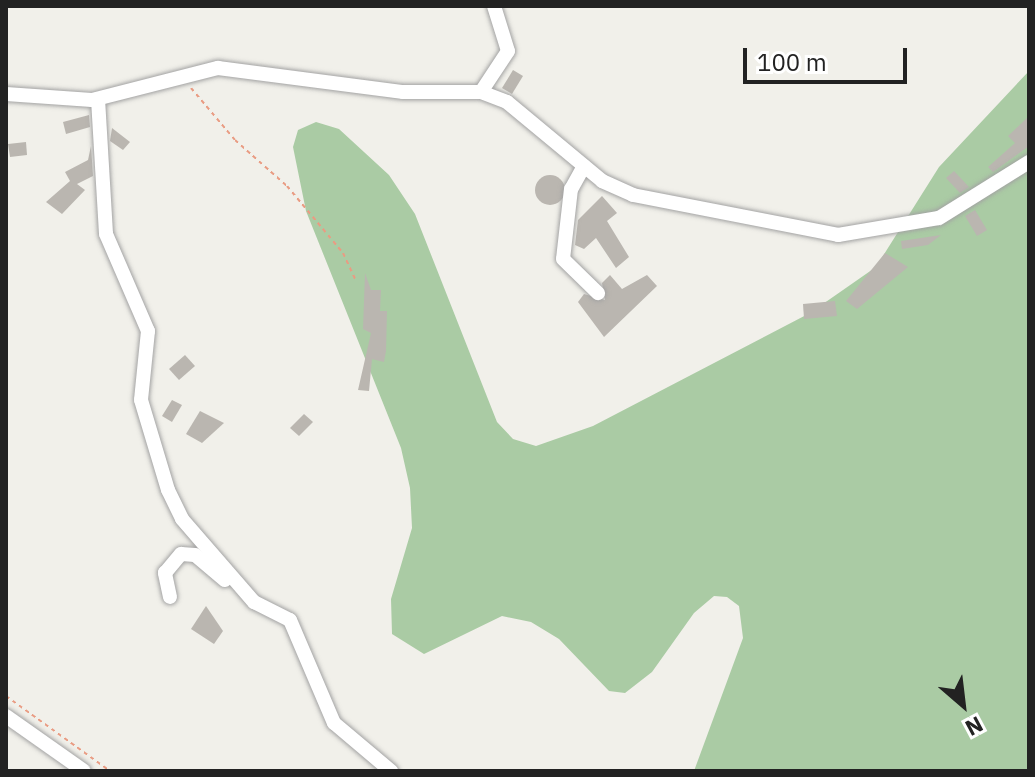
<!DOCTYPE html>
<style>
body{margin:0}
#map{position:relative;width:1035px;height:777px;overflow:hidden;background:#f1f0ea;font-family:"IBM Plex Sans",sans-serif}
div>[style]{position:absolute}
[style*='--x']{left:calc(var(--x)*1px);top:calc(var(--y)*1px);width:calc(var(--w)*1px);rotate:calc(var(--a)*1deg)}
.forest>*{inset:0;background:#aacba4}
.building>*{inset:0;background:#bab6b0}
.round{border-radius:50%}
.path>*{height:2px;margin-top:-1px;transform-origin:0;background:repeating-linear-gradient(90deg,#e99c83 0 4px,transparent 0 8px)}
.roads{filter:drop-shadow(0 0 2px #a3a3a3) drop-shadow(0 0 2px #a3a3a3)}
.minor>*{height:14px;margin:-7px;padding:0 7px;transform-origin:7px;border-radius:7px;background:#fff}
span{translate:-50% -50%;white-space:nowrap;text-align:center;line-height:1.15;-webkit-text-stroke:6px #fff;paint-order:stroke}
.frame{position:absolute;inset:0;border:8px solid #222;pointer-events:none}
.north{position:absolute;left:923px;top:665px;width:80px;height:80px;-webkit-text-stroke:6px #fff;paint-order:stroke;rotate:152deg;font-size:22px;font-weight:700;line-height:32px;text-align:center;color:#222}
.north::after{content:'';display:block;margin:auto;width:28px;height:36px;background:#222;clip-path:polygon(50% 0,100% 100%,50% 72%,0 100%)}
.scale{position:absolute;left:743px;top:48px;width:164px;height:36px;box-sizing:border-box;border:4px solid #222;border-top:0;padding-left:10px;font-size:24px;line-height:28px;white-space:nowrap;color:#222;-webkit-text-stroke:6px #fff;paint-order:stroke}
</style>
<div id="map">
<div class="forest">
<div style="clip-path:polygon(1029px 71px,1029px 771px,694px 771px,743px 638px,739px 606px,727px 597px,714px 596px,694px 613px,652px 672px,625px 693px,609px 691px,559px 639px,531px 622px,502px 616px,424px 654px,392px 634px,391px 599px,412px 528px,410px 488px,401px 448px,306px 211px,293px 147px,298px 130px,316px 122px,339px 129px,389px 175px,415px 214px,497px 422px,513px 439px,536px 446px,593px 426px,810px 313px,876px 267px,939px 167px)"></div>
</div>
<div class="building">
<div style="clip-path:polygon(513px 70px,523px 76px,512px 94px,502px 88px)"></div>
<div style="clip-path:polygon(89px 115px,90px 127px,66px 134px,63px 122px)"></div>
<div style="clip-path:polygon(1029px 116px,1029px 146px,993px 172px,988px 167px,1015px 143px,1008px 136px)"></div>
<div style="clip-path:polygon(112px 128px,130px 142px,123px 150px,110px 141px)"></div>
<div style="clip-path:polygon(26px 142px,27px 155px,10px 157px,8px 144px)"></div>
<div style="clip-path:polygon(91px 146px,93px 176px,77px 184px,85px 190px,62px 214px,46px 202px,70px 181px,65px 172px,88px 160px)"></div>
<div style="clip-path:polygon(954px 171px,969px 187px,960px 193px,946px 178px)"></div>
<div class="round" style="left:535px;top:175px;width:30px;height:30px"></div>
<div style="clip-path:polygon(602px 196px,617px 213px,607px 221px,629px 257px,616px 268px,596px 238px,584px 249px,575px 245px,578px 220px)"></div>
<div style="clip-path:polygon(975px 210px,987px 230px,977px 236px,965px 216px)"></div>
<div style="clip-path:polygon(941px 235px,928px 245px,902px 249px,901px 241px)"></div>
<div style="clip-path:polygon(885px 253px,908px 267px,857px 309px,846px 301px)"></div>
<div style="clip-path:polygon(365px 273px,371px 290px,381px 290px,380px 311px,387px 311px,386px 351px,384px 362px,372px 359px,369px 391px,358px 390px,371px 333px,363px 329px)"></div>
<div style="clip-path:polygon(610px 275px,622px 289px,647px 275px,657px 286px,604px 337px,578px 302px,584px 294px,605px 300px,602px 283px)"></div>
<div style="clip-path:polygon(835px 301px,837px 316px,804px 319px,803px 304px)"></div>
<div style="clip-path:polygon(185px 355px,195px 366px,179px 380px,169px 369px)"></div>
<div style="clip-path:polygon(172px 400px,182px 405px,172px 422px,162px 416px)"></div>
<div style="clip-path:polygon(200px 411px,224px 423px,202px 443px,186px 434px)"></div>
<div style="clip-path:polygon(304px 414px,313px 422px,299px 436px,290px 428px)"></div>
<div style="clip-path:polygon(206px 606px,223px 631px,214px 644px,191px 629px)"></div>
</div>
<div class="path">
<div style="--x:191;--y:88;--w:68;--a:49.8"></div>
<div style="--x:235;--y:140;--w:69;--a:41.5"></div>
<div style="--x:287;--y:186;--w:87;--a:50.1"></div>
<div style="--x:343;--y:253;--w:29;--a:65"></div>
<div style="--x:6;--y:696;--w:128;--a:35.8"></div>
</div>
<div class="roads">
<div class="minor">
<div style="--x:481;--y:92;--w:49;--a:-56.6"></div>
<div style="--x:508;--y:51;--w:47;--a:-107.3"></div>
<div style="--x:6;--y:94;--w:86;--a:4"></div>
<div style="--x:92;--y:100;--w:130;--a:-14.3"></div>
<div style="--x:218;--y:68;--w:187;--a:7.4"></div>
<div style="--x:403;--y:92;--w:78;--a:0"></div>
<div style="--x:481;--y:92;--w:28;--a:21"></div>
<div style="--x:507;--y:102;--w:124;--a:39.7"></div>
<div style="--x:602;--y:181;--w:34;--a:24"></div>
<div style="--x:633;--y:195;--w:209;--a:11"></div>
<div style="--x:838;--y:235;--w:102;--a:-9.6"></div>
<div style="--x:939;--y:218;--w:106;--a:-31.9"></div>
<div style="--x:98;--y:99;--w:135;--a:86.6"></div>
<div style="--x:106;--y:234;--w:106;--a:66.6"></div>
<div style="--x:148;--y:331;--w:69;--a:95.8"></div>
<div style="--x:141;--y:400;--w:94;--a:73.3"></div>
<div style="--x:168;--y:490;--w:32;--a:64"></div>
<div style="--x:182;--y:519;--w:110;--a:49.1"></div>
<div style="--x:254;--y:602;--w:40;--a:26.6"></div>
<div style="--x:290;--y:620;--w:112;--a:66.9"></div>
<div style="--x:334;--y:723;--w:75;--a:40.1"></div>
<div style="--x:584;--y:166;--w:26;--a:119"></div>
<div style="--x:571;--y:189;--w:70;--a:96.5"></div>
<div style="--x:563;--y:259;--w:49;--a:44.2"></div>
<div style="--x:170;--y:597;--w:25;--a:-102"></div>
<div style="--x:165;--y:573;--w:25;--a:-50"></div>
<div style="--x:181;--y:554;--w:14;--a:4"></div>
<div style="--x:195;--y:555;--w:39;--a:40"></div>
<div style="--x:6;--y:716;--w:95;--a:35.2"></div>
</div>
</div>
<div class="frame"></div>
<div class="north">N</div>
<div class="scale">100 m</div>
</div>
